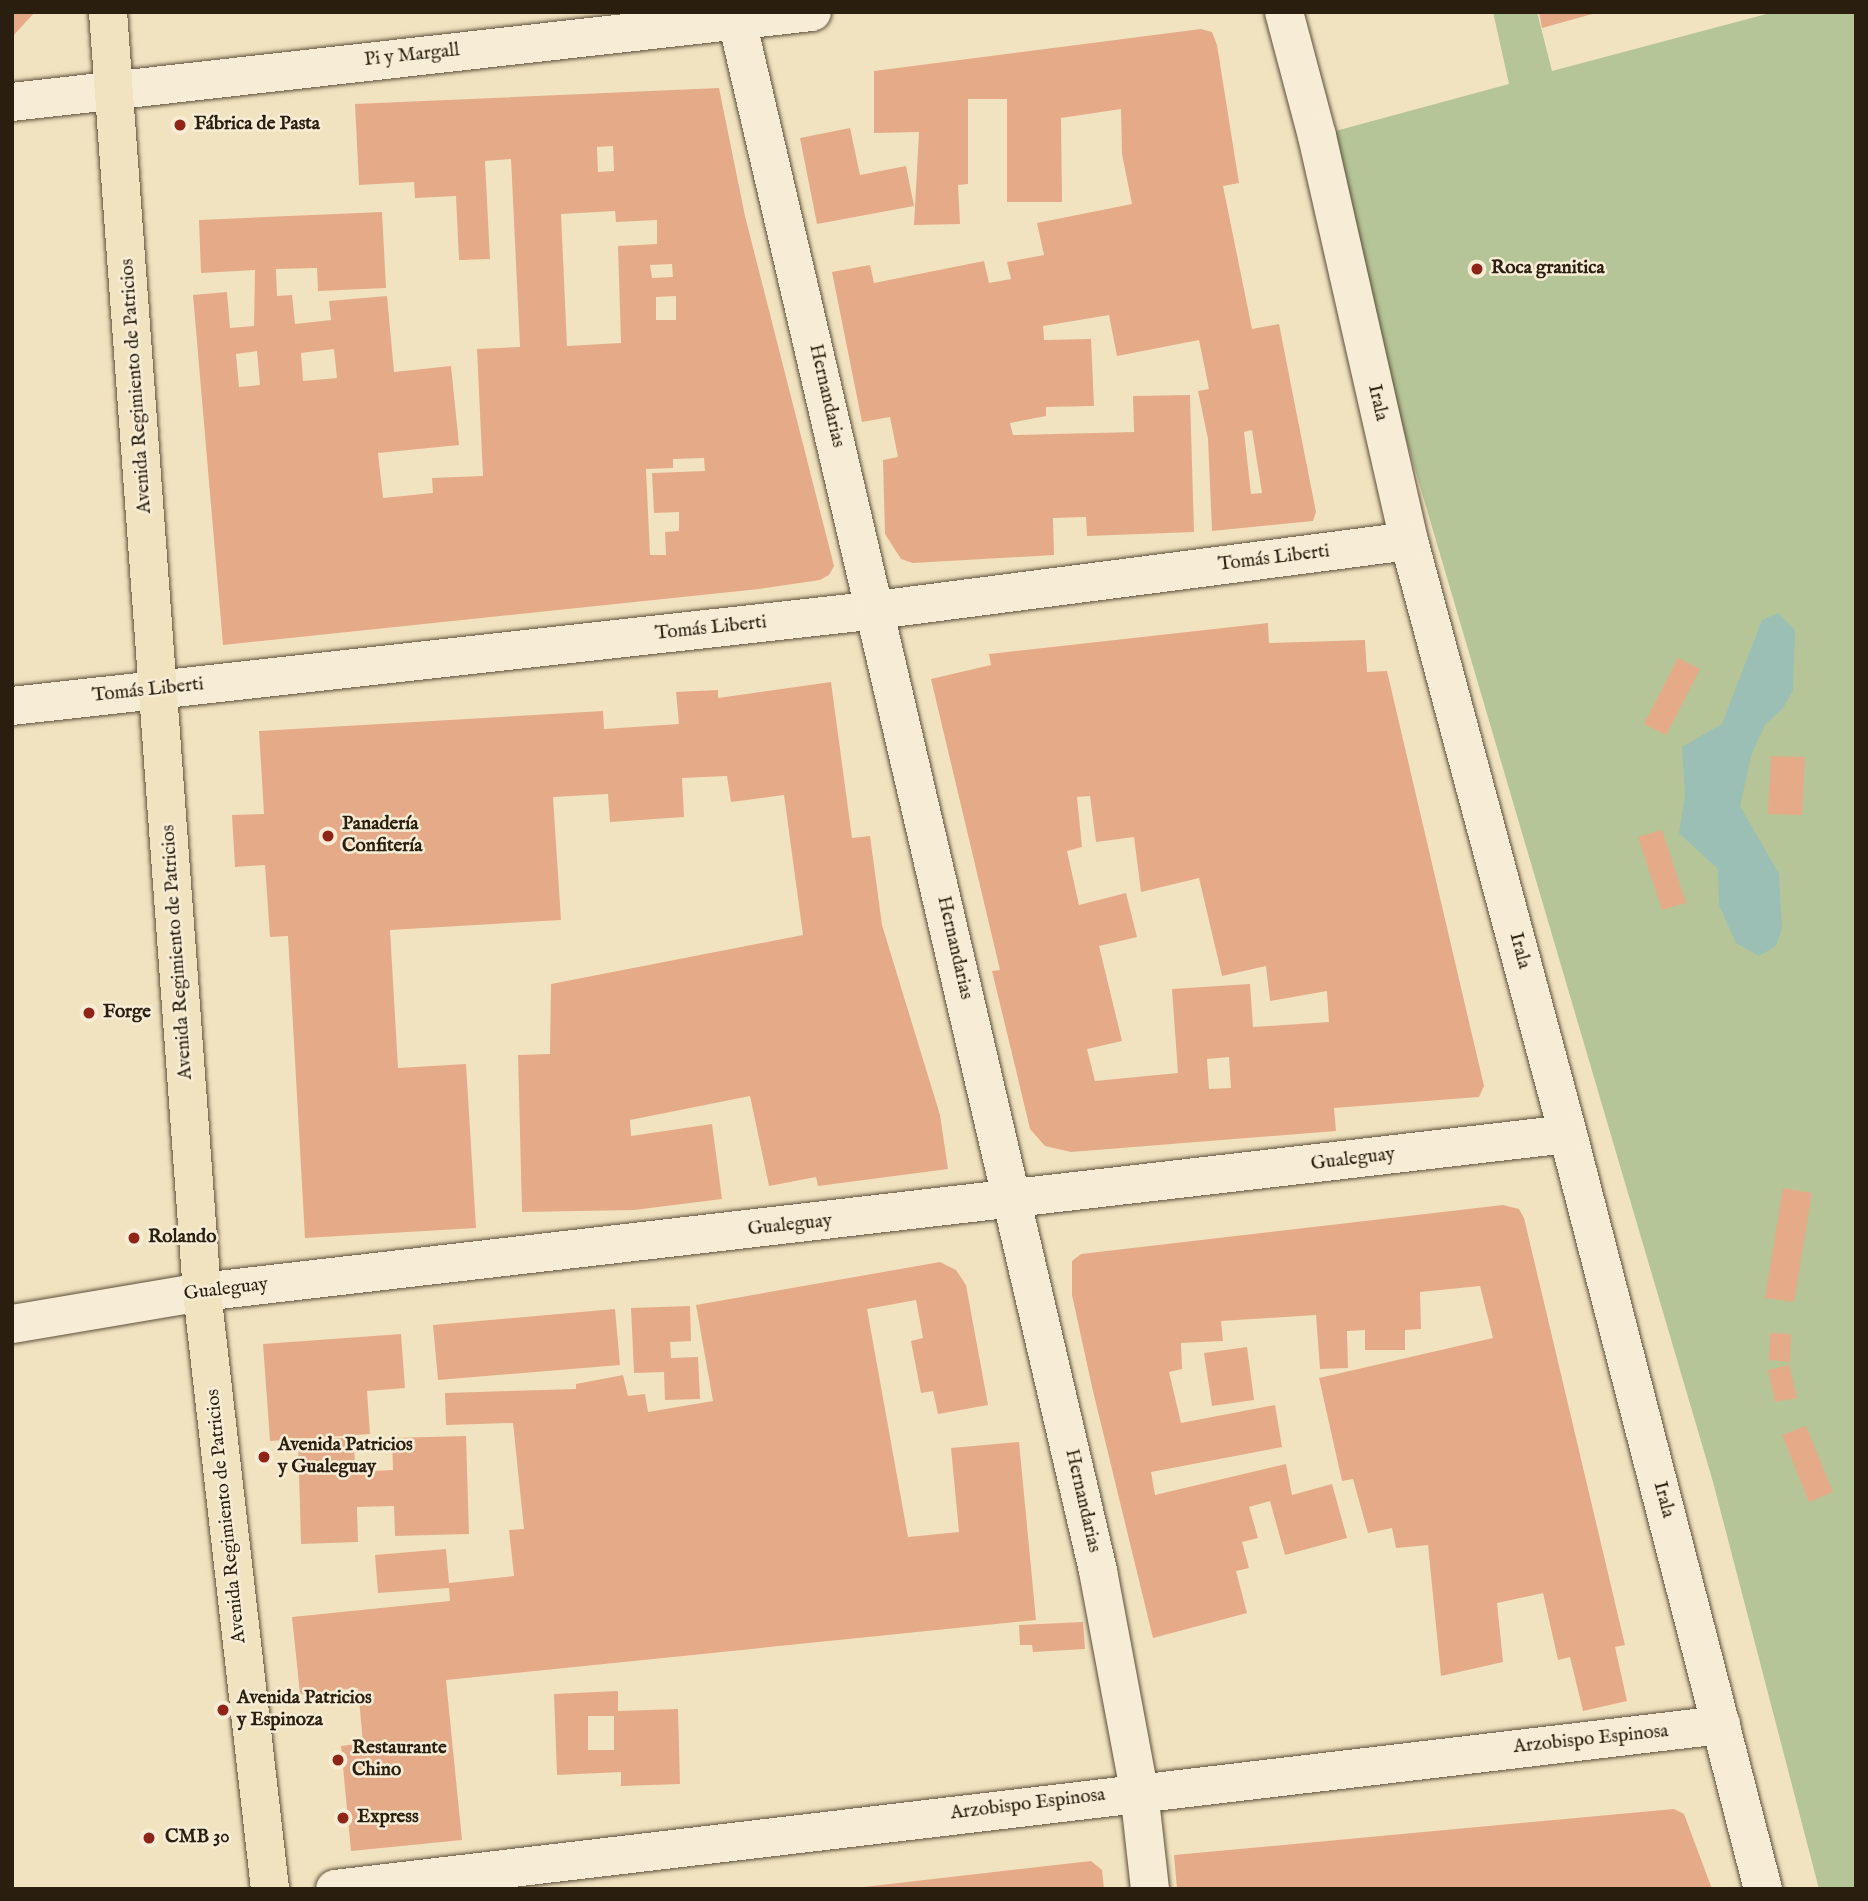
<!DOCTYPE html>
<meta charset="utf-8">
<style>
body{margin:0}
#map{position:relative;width:1868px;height:1901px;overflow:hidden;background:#f2e3c0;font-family:"IM FELL English",serif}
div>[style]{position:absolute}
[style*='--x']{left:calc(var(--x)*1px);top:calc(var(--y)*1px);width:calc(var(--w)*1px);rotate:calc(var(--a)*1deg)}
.green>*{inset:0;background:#b5c597}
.water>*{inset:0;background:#9bbeb5}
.building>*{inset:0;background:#e5ab88}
.roads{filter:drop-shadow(0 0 2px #5c4f3a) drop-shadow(0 0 2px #5c4f3a)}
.minor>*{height:38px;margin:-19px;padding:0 19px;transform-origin:19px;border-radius:19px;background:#f7edd6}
.major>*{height:38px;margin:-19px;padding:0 19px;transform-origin:19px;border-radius:19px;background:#f2e3c0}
.dots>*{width:19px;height:19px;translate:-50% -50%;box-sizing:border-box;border:4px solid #f7edd6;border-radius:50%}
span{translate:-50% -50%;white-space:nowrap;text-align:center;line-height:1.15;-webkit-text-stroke:5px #f7edd6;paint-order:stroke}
.street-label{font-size:19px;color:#2a1e0e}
.poi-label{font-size:19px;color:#2a1e0e;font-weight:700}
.left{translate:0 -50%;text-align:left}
.frame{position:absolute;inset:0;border:14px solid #2a1e0e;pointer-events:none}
</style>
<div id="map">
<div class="green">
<div style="clip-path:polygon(1493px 12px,1537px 12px,1552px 71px,1774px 12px,1856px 12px,1856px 1889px,1819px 1889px,1713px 1482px,1317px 136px,1509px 84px)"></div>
</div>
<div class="water">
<div style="clip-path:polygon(1778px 613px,1795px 630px,1793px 690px,1783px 708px,1765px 725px,1752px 753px,1740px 806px,1779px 874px,1782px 928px,1776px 946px,1759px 956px,1736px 943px,1719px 905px,1718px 869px,1679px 833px,1685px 796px,1682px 747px,1722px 724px,1762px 620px)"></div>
</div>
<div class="building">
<div style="clip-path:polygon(12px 12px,35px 12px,12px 37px)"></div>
<div style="clip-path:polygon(1539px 12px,1596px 12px,1596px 13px,1542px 28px)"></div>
<div style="clip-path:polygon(evenodd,1201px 29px,1212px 32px,1217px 45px,1239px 183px,1223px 186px,1252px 329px,1279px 324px,1316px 512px,1313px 521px,1212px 531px,1208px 439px,1198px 391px,1209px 389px,1199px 340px,1117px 356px,1109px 315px,1043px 326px,1044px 340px,1091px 339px,1094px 406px,1046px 407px,1046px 416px,1010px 423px,1013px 435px,1134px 432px,1133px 396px,1190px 395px,1194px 532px,1087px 536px,1086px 517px,1053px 518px,1054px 555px,913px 563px,901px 559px,885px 534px,883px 460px,898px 457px,890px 417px,862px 422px,832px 272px,870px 265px,874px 283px,984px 261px,989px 283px,1011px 279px,1007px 262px,1044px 255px,1037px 223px,1132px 204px,1122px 154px,1121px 109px,1061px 118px,1062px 202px,1007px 202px,1007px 99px,968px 99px,968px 184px,958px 185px,960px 224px,914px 225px,919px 132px,874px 133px,874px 71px,1201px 29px,1252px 430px,1262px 493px,1251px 494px,1244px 432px,1252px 430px)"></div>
<div style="clip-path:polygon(evenodd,719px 88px,745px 216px,834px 566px,829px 575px,820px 580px,759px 589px,223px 645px,193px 295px,227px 292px,230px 328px,254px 326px,255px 270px,201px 273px,199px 220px,382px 212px,386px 288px,318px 291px,317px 268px,276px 269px,277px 296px,292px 295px,295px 324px,331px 320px,329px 301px,387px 296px,394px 372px,451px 366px,459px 445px,378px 453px,383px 498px,433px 493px,432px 478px,483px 476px,477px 349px,520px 347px,511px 159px,485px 161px,490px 259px,459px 260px,456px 196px,415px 198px,414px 182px,359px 185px,355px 104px,719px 88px,613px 146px,614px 171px,598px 172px,597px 147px,613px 146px,719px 88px,615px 211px,616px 222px,657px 220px,657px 244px,618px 246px,621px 343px,567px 346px,561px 214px,615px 211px,719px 88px,672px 264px,673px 277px,652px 278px,650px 265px,672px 264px,719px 88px,676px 296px,676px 320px,656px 320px,656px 297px,676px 296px,719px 88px,334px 349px,337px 378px,303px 381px,301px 353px,334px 349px,719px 88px,257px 351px,260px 385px,239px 387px,236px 354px,257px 351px,719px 88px,704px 458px,705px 471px,652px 473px,654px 513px,679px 512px,679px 531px,665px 532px,666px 555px,650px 555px,646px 469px,673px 468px,673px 459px,704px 458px)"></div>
<div style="clip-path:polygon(850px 128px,860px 175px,906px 166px,914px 206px,817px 224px,800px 138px)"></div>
<div style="clip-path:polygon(evenodd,1268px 623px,1269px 643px,1365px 640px,1367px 672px,1387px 671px,1484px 1086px,1479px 1097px,1334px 1108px,1336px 1131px,1071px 1152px,1045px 1146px,1030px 1129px,1015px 1066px,992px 971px,1000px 970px,931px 679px,991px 665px,989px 654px,1268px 623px,1090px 796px,1096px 842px,1134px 837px,1141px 892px,1199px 878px,1222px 976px,1266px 966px,1270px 1001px,1327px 991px,1329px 1022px,1253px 1027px,1250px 984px,1172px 989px,1178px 1073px,1095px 1081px,1087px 1049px,1122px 1041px,1099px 946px,1137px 937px,1126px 893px,1079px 905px,1067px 851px,1082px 847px,1077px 797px,1090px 796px,1268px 623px,1229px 1057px,1231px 1088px,1209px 1089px,1207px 1059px,1229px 1057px)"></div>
<div style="clip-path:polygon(1678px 658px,1700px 669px,1666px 735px,1644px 724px)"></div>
<div style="clip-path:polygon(831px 682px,852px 838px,870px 836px,882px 925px,940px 1115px,948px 1169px,818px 1186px,816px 1177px,769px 1186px,750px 1096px,630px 1120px,631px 1136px,712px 1124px,722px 1199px,634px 1210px,522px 1212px,518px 1055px,550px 1054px,551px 984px,803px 935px,784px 795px,731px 802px,727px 776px,682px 778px,684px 817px,610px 822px,608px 794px,553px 797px,561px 920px,390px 930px,398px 1068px,466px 1064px,476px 1228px,305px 1238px,288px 936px,270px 937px,265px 865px,235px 867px,232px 815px,264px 814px,259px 731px,603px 711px,604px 729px,679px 724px,676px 692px,718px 690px,718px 698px)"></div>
<div style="clip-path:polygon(1771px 756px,1805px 757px,1802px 815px,1768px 814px)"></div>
<div style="clip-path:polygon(1662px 830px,1686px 903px,1662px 910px,1638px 837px)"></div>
<div style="clip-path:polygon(1783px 1188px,1812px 1193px,1794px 1302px,1765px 1298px)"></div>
<div style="clip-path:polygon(1503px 1205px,1519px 1209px,1524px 1218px,1625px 1645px,1615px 1647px,1627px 1701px,1583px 1711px,1570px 1657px,1558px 1660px,1543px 1593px,1497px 1603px,1503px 1662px,1441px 1676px,1428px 1545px,1396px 1548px,1392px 1528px,1368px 1533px,1353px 1479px,1342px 1481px,1319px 1378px,1493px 1338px,1480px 1286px,1420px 1292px,1421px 1329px,1405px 1330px,1405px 1350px,1365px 1350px,1365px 1330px,1347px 1331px,1348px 1368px,1320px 1369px,1316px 1315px,1221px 1321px,1223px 1341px,1181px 1343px,1182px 1369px,1169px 1372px,1181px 1423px,1275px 1405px,1282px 1447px,1151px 1472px,1155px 1495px,1286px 1464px,1292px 1495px,1332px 1484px,1347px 1538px,1285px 1555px,1270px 1501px,1249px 1507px,1258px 1538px,1242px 1542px,1249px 1568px,1236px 1571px,1247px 1613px,1153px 1638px,1092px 1387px,1072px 1295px,1072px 1261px,1081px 1254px)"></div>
<div style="clip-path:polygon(940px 1262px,956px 1270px,966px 1285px,988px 1405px,938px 1414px,933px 1391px,921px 1393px,911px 1341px,923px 1338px,916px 1300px,867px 1309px,908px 1537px,959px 1532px,951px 1448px,1019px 1442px,1036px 1620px,446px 1680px,462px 1840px,351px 1851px,341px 1746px,363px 1743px,358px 1688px,300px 1694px,292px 1617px,450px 1601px,449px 1588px,378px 1593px,375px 1555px,446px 1549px,449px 1583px,514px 1576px,509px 1530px,524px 1529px,513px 1423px,446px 1425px,445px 1393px,576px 1389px,576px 1384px,623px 1375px,628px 1396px,645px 1394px,648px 1412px,713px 1401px,696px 1305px)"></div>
<div style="clip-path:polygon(690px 1306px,691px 1341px,670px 1342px,671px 1358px,698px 1357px,700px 1399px,665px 1400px,664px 1372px,634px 1373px,631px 1308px)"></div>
<div style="clip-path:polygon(615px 1309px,620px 1365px,438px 1380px,433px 1325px)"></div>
<div style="clip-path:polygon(1770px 1333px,1791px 1334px,1790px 1362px,1769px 1360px)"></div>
<div style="clip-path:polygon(401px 1334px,405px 1388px,367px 1391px,370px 1434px,270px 1441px,263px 1344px)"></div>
<div style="clip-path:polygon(1247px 1347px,1254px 1400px,1212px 1406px,1204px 1353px)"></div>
<div style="clip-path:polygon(1789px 1365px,1797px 1398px,1775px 1402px,1768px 1370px)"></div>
<div style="clip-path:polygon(1806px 1426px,1833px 1492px,1809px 1502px,1782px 1435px)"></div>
<div style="clip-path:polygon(466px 1436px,469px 1534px,395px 1536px,394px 1506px,357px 1507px,358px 1542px,301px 1544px,298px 1439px,354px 1438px,355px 1472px,393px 1470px,392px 1438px)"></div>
<div style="clip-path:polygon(1083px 1622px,1085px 1649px,1033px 1652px,1032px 1645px,1020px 1645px,1019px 1625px)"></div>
<div style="clip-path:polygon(evenodd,618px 1691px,618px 1711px,678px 1709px,680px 1784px,621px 1786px,621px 1772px,557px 1775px,554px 1694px,618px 1691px,588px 1716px,614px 1716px,614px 1750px,588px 1750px,588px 1716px)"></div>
<div style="clip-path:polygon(1674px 1809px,1684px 1814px,1712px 1889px,1177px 1889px,1174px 1855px)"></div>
<div style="clip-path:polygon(1091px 1861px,1102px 1870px,1104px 1889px,846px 1889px)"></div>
</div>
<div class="roads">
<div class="minor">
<div style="--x:735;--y:12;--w:1601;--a:76.89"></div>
<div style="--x:1098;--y:1571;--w:224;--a:79.4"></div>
<div style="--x:1139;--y:1791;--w:99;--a:83.6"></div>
<div style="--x:1284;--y:12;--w:128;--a:75.1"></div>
<div style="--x:1317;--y:136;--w:415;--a:77.2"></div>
<div style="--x:1409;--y:541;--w:614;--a:74.99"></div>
<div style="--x:1568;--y:1134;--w:780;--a:75.52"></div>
<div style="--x:12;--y:102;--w:805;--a:-6.42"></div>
<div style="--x:12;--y:706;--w:870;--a:-6.33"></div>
<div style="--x:877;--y:610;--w:536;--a:-7.39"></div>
<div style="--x:12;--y:1324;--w:193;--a:-9.6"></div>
<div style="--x:202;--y:1292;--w:1375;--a:-6.6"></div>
<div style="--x:335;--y:1889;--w:1396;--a:-6.75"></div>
</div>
<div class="major">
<div style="--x:108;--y:12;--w:1283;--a:85.8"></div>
<div style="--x:202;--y:1292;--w:601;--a:83.5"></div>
</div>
</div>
<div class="dots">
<div style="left:180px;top:125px;background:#8f2418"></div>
<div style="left:1477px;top:269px;background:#8f2418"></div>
<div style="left:328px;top:836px;background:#8f2418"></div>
<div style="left:89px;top:1013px;background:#8f2418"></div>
<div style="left:134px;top:1238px;background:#8f2418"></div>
<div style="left:264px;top:1457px;background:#8f2418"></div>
<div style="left:223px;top:1710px;background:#8f2418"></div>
<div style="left:338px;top:1760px;background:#8f2418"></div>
<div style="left:343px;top:1818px;background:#8f2418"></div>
<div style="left:149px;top:1838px;background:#8f2418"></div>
</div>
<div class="street-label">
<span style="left:412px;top:56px;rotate:-6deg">Pi y Margall</span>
<span style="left:137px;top:386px;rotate:-94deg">Avenida Regimiento de Patricios</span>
<span style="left:826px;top:396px;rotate:77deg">Hernandarias</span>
<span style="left:1377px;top:403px;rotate:77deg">Irala</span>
<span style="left:1274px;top:559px;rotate:-7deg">Tomás Liberti</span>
<span style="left:711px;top:629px;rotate:-6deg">Tomás Liberti</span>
<span style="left:148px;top:691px;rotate:-6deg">Tomás Liberti</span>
<span style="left:954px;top:948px;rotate:77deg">Hernandarias</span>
<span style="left:1519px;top:951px;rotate:75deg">Irala</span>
<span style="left:178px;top:952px;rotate:-94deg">Avenida Regimiento de Patricios</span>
<span style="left:1353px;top:1160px;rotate:-7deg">Gualeguay</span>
<span style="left:790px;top:1226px;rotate:-6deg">Gualeguay</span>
<span style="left:226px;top:1290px;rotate:-7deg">Gualeguay</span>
<span style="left:1663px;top:1500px;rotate:75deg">Irala</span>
<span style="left:1082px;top:1501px;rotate:77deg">Hernandarias</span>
<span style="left:227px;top:1516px;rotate:-96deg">Avenida Regimiento de Patricios</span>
<span style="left:1591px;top:1740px;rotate:-6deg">Arzobispo Espinosa</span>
<span style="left:1028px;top:1805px;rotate:-7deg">Arzobispo Espinosa</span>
</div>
<div class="poi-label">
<span class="left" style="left:194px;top:125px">Fábrica de Pasta</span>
<span class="left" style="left:1491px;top:269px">Roca granitica</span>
<span class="left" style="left:342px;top:836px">Panadería<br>Confitería</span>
<span class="left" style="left:103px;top:1013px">Forge</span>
<span class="left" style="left:148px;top:1238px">Rolando</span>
<span class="left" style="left:278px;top:1457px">Avenida Patricios<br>y Gualeguay</span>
<span class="left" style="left:237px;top:1710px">Avenida Patricios<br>y Espinoza</span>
<span class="left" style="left:352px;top:1760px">Restaurante<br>Chino</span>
<span class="left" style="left:357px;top:1818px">Express</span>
<span class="left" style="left:165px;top:1838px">CMB 30</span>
</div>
<div class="frame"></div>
</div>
